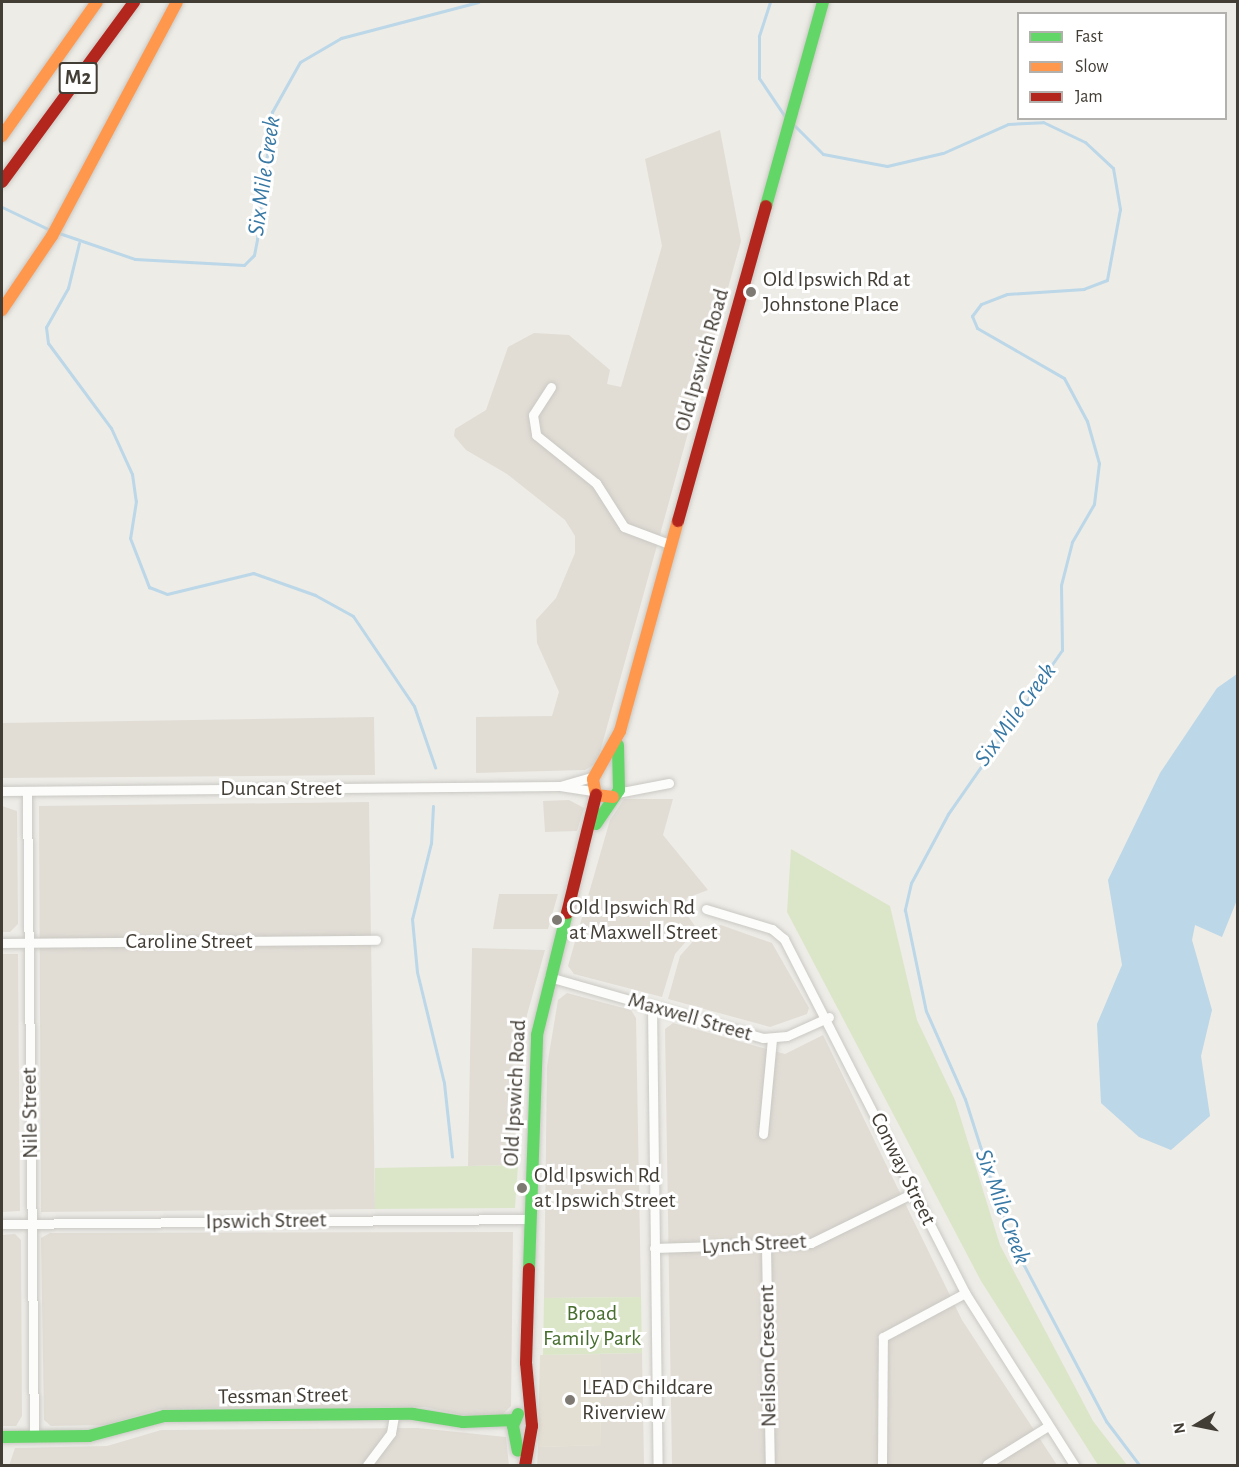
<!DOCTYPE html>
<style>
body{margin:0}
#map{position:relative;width:1239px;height:1467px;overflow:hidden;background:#edece7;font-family:"Alegreya Sans",sans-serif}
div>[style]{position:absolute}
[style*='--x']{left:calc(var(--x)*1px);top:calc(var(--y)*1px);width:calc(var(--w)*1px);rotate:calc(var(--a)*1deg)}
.residential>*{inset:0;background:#e1ddd5}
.education>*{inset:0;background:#e4dfd3}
.green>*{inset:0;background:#dbe6c9}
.water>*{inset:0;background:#bbd7e8}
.stream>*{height:3px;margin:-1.5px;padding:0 1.5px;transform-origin:1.5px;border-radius:1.5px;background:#bbd7e8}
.roads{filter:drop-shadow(0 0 2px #cac8c3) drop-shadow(0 0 2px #cac8c3)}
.street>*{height:9px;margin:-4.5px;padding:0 4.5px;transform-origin:4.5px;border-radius:4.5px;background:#fcfcfb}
.fast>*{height:12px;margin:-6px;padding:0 6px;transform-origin:6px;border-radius:6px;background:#63d668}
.slow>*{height:12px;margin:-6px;padding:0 6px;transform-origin:6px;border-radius:6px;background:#ff974d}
.jam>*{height:12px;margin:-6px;padding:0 6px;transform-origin:6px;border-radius:6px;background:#b3261e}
.dots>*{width:16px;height:16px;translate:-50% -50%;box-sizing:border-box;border:3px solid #fff;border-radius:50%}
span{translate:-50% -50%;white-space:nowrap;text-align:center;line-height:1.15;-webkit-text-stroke:6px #fff;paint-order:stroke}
.shield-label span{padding:2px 4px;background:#fff;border:2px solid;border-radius:4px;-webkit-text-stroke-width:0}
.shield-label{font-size:21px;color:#423d35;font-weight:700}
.poi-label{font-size:22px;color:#423d35}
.left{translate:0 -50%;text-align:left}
.street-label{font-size:22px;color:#423d35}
.park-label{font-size:22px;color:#476e2e}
.water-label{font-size:24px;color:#3878a4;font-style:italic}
.frame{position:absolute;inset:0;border:3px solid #423d35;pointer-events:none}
.legend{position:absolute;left:1017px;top:12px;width:210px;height:108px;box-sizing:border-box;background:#fff;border:2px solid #b3b1ae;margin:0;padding:8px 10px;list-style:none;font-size:18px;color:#423d35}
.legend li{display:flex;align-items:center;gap:12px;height:30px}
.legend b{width:30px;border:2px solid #b3b1ae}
.north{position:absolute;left:1167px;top:1395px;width:60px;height:60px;-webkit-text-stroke:4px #fff;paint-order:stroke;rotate:260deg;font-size:16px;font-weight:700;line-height:24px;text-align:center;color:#423d35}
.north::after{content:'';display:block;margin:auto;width:21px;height:27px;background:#423d35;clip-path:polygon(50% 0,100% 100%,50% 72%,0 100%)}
</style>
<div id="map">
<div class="residential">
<div style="clip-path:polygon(720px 130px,741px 241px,597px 763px,585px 770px,476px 773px,476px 717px,552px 716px,559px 692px,537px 643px,536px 620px,556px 598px,575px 553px,575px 536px,565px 520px,507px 474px,466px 450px,454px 436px,455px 429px,486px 410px,508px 347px,534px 333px,569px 335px,610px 370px,607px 384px,621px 387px,662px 246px,645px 159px)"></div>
<div style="clip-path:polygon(374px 717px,375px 775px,2px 778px,2px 723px)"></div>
<div style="clip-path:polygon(624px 799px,673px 799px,663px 835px,708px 890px,687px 898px,683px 909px,697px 929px,675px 954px,662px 997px,574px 974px,568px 966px,610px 820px)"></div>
<div style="clip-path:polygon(569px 800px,584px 808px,577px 831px,545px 832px,543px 801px)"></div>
<div style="clip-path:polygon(369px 802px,375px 1209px,41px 1212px,39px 806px)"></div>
<div style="clip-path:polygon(2px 806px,17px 811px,18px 924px,10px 932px,2px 932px)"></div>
<div style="clip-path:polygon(499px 894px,558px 894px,548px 929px,493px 929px)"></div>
<div style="clip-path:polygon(721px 925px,772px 943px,809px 1008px,807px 1014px,770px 1027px,668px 999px,680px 956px,702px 931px)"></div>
<div style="clip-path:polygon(472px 948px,545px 950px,527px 1015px,518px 1165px,468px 1166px)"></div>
<div style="clip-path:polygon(2px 954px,18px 954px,20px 1211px,2px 1212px)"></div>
<div style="clip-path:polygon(567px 993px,631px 1010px,636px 1018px,641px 1297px,544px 1298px,547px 1066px,558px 1000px)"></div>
<div style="clip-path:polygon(673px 1023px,785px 1054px,823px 1035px,962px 1320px,1057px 1465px,672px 1465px,665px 1029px)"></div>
<div style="clip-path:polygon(513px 1232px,511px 1406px,502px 1415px,462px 1415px,425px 1407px,160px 1409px,106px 1425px,51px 1426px,44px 1420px,41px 1238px,50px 1233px)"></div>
<div style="clip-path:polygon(15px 1234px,21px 1240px,22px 1416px,16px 1426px,2px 1426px,2px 1235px)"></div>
<div style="clip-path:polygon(642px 1353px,644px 1465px,537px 1466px,538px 1447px,601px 1445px,600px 1354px)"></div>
<div style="clip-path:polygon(418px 1428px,506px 1437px,509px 1466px,9px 1466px,15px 1448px,107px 1446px,161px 1430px)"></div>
</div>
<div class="education">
<div style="clip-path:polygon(600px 1354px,601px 1445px,538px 1447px,540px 1355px)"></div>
</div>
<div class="green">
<div style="clip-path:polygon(791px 849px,890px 906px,917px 1020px,955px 1100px,1000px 1245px,1093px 1421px,1127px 1465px,1098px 1465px,981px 1281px,787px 912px)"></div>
<div style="clip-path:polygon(518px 1165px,515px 1208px,375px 1209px,375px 1168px)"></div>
<div style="clip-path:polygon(641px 1297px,642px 1353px,543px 1355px,544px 1298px)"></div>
</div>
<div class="water">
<div style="clip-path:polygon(1237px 674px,1237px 900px,1222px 937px,1195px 925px,1192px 940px,1212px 1010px,1201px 1056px,1210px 1116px,1171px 1150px,1139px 1137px,1101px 1103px,1097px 1024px,1122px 965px,1108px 880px,1160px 773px,1217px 688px)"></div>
</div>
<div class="stream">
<div style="--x:770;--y:2;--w:36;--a:108"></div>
<div style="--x:759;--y:36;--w:42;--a:90"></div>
<div style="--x:759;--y:78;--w:48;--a:56"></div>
<div style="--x:793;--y:124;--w:42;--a:45"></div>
<div style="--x:823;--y:154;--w:65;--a:10.6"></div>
<div style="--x:887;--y:166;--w:57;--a:-13.1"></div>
<div style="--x:943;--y:153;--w:71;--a:-24"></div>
<div style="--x:1008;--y:124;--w:35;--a:-3"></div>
<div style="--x:1043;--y:122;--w:47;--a:25.5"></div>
<div style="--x:1085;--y:142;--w:38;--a:43"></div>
<div style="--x:1113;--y:168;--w:42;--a:80.3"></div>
<div style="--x:1120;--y:209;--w:72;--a:100.4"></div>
<div style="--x:1107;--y:280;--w:25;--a:159"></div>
<div style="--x:1084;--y:289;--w:77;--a:176.3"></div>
<div style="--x:1007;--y:294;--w:28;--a:159"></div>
<div style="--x:981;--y:304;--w:15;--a:127"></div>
<div style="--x:972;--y:316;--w:13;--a:67"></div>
<div style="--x:977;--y:328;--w:100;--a:29.9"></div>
<div style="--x:1064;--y:378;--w:49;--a:61.9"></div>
<div style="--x:1087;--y:421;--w:44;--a:74.1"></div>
<div style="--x:1099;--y:463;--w:41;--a:97"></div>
<div style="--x:1094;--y:504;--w:44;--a:120.1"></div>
<div style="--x:1072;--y:542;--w:44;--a:104.3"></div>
<div style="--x:1061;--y:585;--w:65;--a:89.1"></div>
<div style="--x:1062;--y:650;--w:200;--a:124.8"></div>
<div style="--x:948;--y:814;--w:78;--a:118.2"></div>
<div style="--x:911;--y:883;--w:28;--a:103"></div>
<div style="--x:905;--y:910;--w:103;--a:78.3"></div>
<div style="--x:926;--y:1011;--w:96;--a:66.1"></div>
<div style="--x:965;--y:1099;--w:145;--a:72.3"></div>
<div style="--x:1009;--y:1237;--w:208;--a:62.2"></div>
<div style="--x:1106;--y:1421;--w:56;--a:52.9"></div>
<div style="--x:2;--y:207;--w:53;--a:25.6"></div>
<div style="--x:56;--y:232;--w:83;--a:18.9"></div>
<div style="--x:135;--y:259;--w:109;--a:3.2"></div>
<div style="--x:244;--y:265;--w:14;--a:-45"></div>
<div style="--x:254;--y:255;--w:16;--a:-79"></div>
<div style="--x:257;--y:239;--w:128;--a:-83.3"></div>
<div style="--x:272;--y:112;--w:57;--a:-60.8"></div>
<div style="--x:300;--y:62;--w:48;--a:-30.3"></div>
<div style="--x:341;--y:38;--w:142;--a:-14.7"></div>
<div style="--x:79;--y:243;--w:46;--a:103.7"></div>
<div style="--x:68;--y:288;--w:45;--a:119.4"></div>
<div style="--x:46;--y:327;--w:16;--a:83"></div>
<div style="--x:48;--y:343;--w:106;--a:53.5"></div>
<div style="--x:111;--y:428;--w:51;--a:65.5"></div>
<div style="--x:132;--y:474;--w:27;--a:82"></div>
<div style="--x:136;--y:501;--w:37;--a:99"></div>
<div style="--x:130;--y:538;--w:53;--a:68.8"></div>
<div style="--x:149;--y:587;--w:19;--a:21"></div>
<div style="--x:167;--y:594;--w:89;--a:-13.7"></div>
<div style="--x:253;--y:573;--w:66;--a:19.5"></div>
<div style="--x:315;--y:595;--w:43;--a:28.9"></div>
<div style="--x:353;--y:616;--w:109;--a:55.9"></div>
<div style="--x:414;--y:706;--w:65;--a:71"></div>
<div style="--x:433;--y:806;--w:37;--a:93"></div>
<div style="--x:431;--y:843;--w:78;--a:104"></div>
<div style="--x:412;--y:919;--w:53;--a:84.6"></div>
<div style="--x:417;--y:972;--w:114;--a:76.3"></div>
<div style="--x:444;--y:1083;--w:74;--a:83.8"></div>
</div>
<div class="roads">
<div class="street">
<div style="--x:551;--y:387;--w:33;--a:123"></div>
<div style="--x:533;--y:415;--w:20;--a:81"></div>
<div style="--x:536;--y:435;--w:77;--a:38.7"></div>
<div style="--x:596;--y:483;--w:52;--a:57.5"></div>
<div style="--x:624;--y:527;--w:51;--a:20.6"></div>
<div style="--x:560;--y:786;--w:36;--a:-16"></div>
<div style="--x:2;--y:791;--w:558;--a:-0.51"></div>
<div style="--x:560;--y:786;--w:33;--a:9"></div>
<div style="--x:27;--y:791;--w:645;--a:89.38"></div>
<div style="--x:617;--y:793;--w:53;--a:-10.9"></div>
<div style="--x:706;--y:909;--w:69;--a:16.9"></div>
<div style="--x:772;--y:929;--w:16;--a:40"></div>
<div style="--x:784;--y:939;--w:398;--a:62.9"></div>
<div style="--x:965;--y:1293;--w:205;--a:57.6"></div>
<div style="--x:2;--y:943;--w:374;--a:-0.5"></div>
<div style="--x:549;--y:977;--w:223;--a:15.9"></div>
<div style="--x:763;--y:1038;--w:24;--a:-5"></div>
<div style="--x:787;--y:1036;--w:46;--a:-24.3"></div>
<div style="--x:652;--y:1006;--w:460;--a:89.3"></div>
<div style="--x:763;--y:1134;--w:95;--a:-84.6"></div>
<div style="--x:2;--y:1224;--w:528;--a:-0.54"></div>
<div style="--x:766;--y:1246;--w:220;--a:89"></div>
<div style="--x:654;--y:1248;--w:157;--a:-1.8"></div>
<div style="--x:811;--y:1243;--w:116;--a:-26.1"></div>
<div style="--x:987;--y:1464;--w:72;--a:-31.9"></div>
<div style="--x:367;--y:1465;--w:40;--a:-53"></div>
<div style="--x:391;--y:1433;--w:17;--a:-80"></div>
<div style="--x:882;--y:1466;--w:129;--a:-89.6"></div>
<div style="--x:883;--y:1337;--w:93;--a:-28.2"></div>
</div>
<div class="fast">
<div style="--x:766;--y:206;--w:212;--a:-74.4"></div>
<div style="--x:596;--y:824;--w:41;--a:-55.9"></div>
<div style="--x:619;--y:790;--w:45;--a:-91.3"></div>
<div style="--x:529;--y:1269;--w:234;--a:-88"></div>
<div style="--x:537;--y:1035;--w:126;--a:-76.2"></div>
<div style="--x:518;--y:1414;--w:13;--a:113"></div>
<div style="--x:513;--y:1426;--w:25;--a:79"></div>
<div style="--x:2;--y:1437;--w:87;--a:-0.7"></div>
<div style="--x:89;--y:1436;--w:78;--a:-14.9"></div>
<div style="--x:164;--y:1416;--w:249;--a:-0.5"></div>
<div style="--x:413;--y:1414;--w:51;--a:9.1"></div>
<div style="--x:463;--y:1422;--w:52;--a:-2.2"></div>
</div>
<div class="slow">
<div style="--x:2;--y:136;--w:164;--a:-54.7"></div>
<div style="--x:2;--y:310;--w:89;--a:-56"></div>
<div style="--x:52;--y:236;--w:265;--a:-61.9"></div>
<div style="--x:613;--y:797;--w:17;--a:-173"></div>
<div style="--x:596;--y:795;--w:16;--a:-101"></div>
<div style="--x:593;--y:779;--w:55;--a:-60.6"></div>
<div style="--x:620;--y:731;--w:218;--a:-74.6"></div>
</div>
<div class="jam">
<div style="--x:2;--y:182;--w:223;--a:-53.7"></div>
<div style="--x:678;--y:521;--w:327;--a:-74.4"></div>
<div style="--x:567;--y:913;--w:122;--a:-76.2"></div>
<div style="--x:525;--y:1466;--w:41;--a:-80.1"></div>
<div style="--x:532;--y:1426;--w:63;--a:-95.4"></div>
<div style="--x:526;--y:1363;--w:94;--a:-88.2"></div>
</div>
</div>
<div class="dots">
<div style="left:751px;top:292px;background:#7e7a73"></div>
<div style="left:557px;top:920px;background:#7e7a73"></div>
<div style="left:522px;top:1188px;background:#7e7a73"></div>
<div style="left:570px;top:1400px;background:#7e7a73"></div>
</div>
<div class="shield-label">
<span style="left:78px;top:78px">M2</span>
</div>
<div class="poi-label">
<span class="left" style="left:763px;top:292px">Old Ipswich Rd at<br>Johnstone Place</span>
<span class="left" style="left:569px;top:920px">Old Ipswich Rd<br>at Maxwell Street</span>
<span class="left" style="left:534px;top:1188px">Old Ipswich Rd<br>at Ipswich Street</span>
<span class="left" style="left:582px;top:1400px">LEAD Childcare<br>Riverview</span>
</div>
<div class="street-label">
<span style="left:702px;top:360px;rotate:-74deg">Old Ipswich Road</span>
<span style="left:281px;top:789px">Duncan Street</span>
<span style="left:189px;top:942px">Caroline Street</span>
<span style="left:690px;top:1017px;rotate:16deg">Maxwell Street</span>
<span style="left:515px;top:1093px;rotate:-87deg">Old Ipswich Road</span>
<span style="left:30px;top:1113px;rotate:-91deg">Nile Street</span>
<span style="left:903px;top:1169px;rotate:64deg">Conway Street</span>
<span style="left:266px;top:1221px;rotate:-1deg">Ipswich Street</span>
<span style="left:754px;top:1244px;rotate:-3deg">Lynch Street</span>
<span style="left:768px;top:1356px;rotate:-91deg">Neilson Crescent</span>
<span style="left:283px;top:1396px;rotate:-1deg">Tessman Street</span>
</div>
<div class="park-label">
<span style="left:592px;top:1326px">Broad<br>Family Park</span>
</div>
<div class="water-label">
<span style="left:265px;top:176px;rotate:-82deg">Six Mile Creek</span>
<span style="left:1016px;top:715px;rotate:-54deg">Six Mile Creek</span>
<span style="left:1002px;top:1207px;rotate:70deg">Six Mile Creek</span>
</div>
<div class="frame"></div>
<ul class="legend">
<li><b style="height:8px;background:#63d668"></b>Fast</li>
<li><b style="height:8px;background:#ff974d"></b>Slow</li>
<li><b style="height:8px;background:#b3261e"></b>Jam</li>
</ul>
<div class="north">N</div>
</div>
